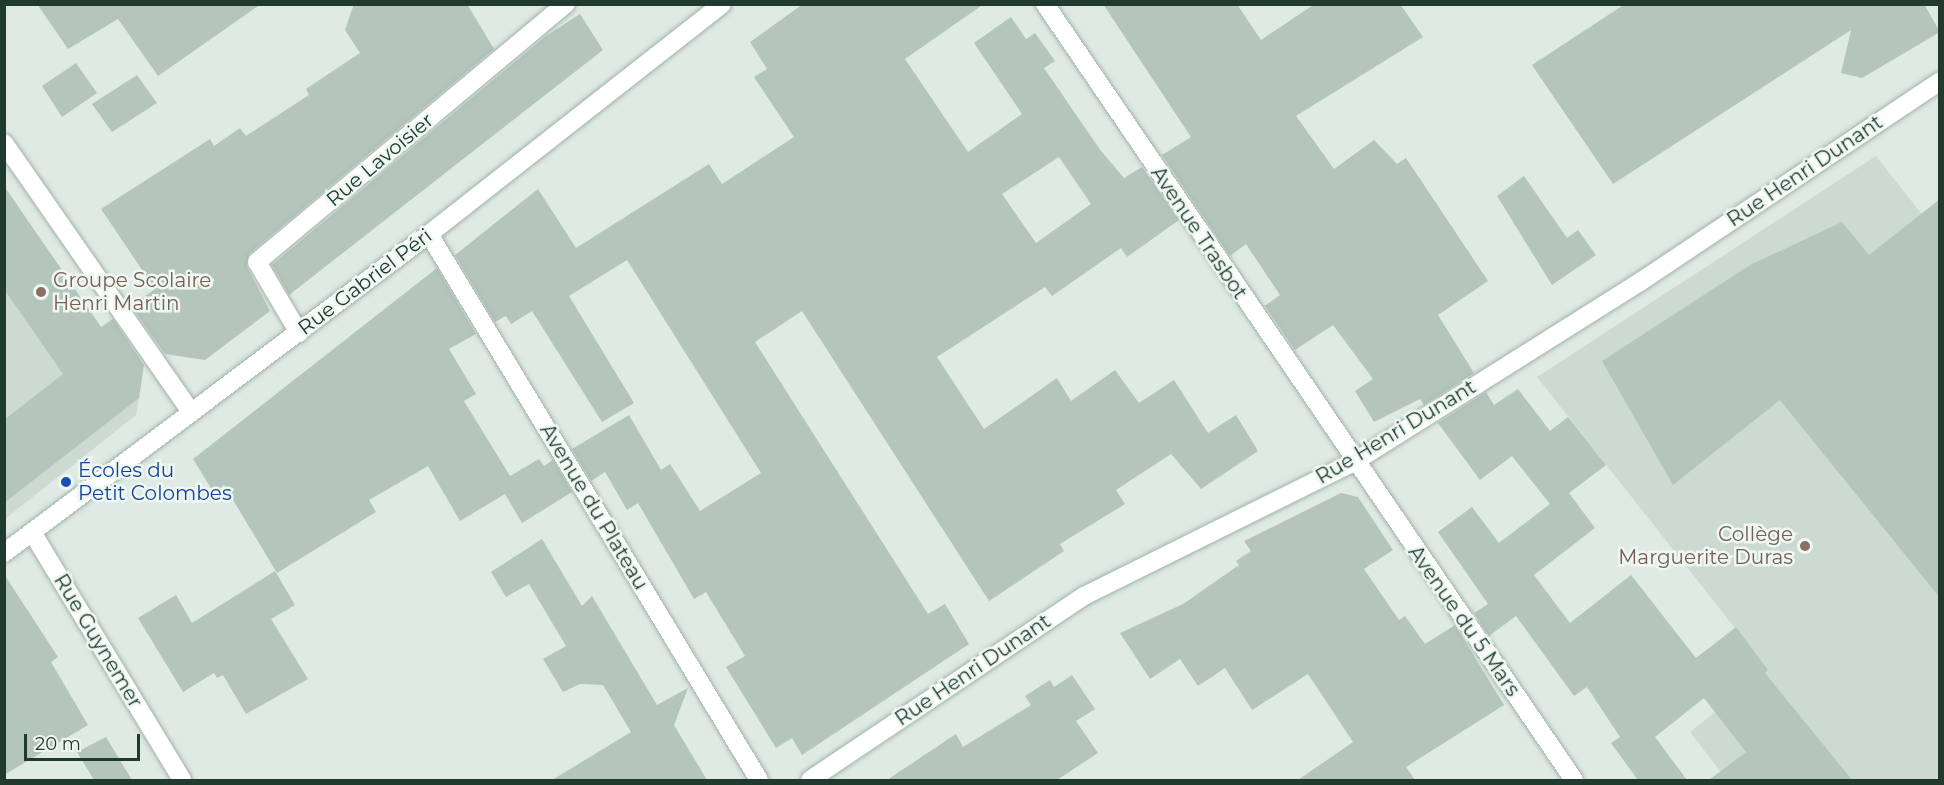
<!DOCTYPE html>
<meta charset="utf-8">
<style>
body{margin:0}
#map{position:relative;width:1944px;height:785px;overflow:hidden;background:#dfeae4;font-family:Montserrat,sans-serif}
div>[style]{position:absolute}
[style*='--x']{left:calc(var(--x)*1px);top:calc(var(--y)*1px);width:calc(var(--w)*1px);rotate:calc(var(--a)*1deg)}
.built>*{inset:0;background:#cddad2}
.building>*{inset:0;background:#b4c5bc}
.roads{filter:drop-shadow(0 0 2px #a2b2aa) drop-shadow(0 0 2px #a2b2aa)}
.minor>*{height:18px;margin:-9px;padding:0 9px;transform-origin:9px;border-radius:9px;background:#fff}
.secondary>*{height:18px;margin:-9px;padding:0 9px;transform-origin:9px;border-radius:9px;background:#fff}
.dots>*{width:16px;height:16px;translate:-50% -50%;box-sizing:border-box;border:3px solid #eff7f2;border-radius:50%}
span{translate:-50% -50%;white-space:nowrap;text-align:center;line-height:1.15;-webkit-text-stroke:5px #eff7f2;paint-order:stroke}
.street-label{font-size:20px;color:#203a2f}
.education-label{font-size:20px;color:#785e54}
.left{translate:0 -50%;text-align:left}
.right{translate:-100% -50%;text-align:right}
.transit-label{font-size:20px;color:#164399}
.frame{position:absolute;inset:0;border:6px solid #203a2f;pointer-events:none}
.scale{position:absolute;left:24px;top:734px;width:116px;height:27px;box-sizing:border-box;border:3px solid #203a2f;border-top:0;padding-left:8px;font-size:18px;line-height:21px;white-space:nowrap;color:#203a2f;-webkit-text-stroke:4px #eff7f2;paint-order:stroke}
</style>
<div id="map">
<div class="built">
<div style="clip-path:polygon(1876px 156px,1939px 236px,1939px 780px,1727px 780px,1690px 732px,1768px 670px,1537px 377px)"></div>
<div style="clip-path:polygon(4px 186px,141px 385px,136px 415px,5px 519px)"></div>
</div>
<div class="building">
<div style="clip-path:polygon(37px 4px,261px 4px,158px 76px,118px 19px,68px 49px)"></div>
<div style="clip-path:polygon(354px 4px,467px 4px,494px 49px,249px 254px,247px 267px,270px 311px,205px 360px,165px 354px,131px 306px,155px 289px,101px 209px,210px 139px,214px 146px,240px 128px,246px 136px,309px 95px,306px 89px,360px 53px,345px 30px)"></div>
<div style="clip-path:polygon(evenodd,803px 4px,984px 4px,905px 59px,968px 152px,1022px 114px,974px 43px,1011px 17px,1026px 39px,1035px 33px,1055px 61px,1044px 68px,1101px 151px,1124px 178px,1142px 167px,1179px 220px,1127px 257px,1121px 248px,1052px 296px,1045px 287px,937px 357px,984px 429px,1057px 378px,1071px 401px,1115px 370px,1139px 403px,1174px 380px,1208px 433px,1236px 415px,1258px 451px,1201px 489px,1171px 454px,1116px 490px,1125px 504px,1060px 544px,1064px 551px,989px 601px,802px 311px,755px 342px,928px 614px,945px 604px,969px 644px,802px 755px,792px 738px,776px 748px,726px 667px,745px 656px,706px 592px,694px 599px,638px 503px,627px 510px,605px 472px,591px 481px,572px 449px,629px 415px,661px 470px,670px 464px,700px 511px,761px 473px,627px 260px,569px 296px,634px 403px,602px 422px,532px 311px,511px 324px,506px 316px,495px 322px,455px 255px,538px 189px,576px 248px,709px 164px,722px 184px,794px 137px,754px 77px,767px 69px,750px 42px,803px 4px,1059px 157px,1091px 204px,1036px 243px,1002px 194px,1059px 157px)"></div>
<div style="clip-path:polygon(1103px 4px,1237px 4px,1261px 40px,1313px 5px,1400px 4px,1423px 37px,1296px 116px,1334px 169px,1374px 140px,1397px 164px,1406px 158px,1488px 281px,1438px 315px,1474px 373px,1424px 405px,1420px 399px,1374px 422px,1355px 391px,1373px 379px,1333px 325px,1295px 350px,1265px 306px,1280px 295px,1246px 244px,1230px 256px,1162px 155px,1191px 137px)"></div>
<div style="clip-path:polygon(1625px 4px,1924px 4px,1940px 32px,1862px 78px,1841px 73px,1851px 30px,1613px 184px,1532px 65px)"></div>
<div style="clip-path:polygon(580px 14px,603px 50px,289px 295px,272px 265px,546px 36px)"></div>
<div style="clip-path:polygon(76px 63px,97px 93px,62px 117px,42px 86px)"></div>
<div style="clip-path:polygon(137px 75px,157px 103px,112px 132px,92px 104px)"></div>
<div style="clip-path:polygon(1524px 176px,1567px 238px,1578px 230px,1596px 255px,1552px 285px,1497px 196px)"></div>
<div style="clip-path:polygon(4px 186px,101px 327px,113px 319px,144px 365px,139px 398px,4px 503px,4px 420px,63px 374px,4px 289px)"></div>
<div style="clip-path:polygon(1940px 199px,1940px 598px,1780px 400px,1673px 485px,1602px 361px,1750px 265px,1842px 222px,1869px 255px)"></div>
<div style="clip-path:polygon(437px 268px,476px 334px,449px 349px,476px 394px,464px 401px,510px 476px,539px 459px,544px 466px,553px 460px,572px 492px,522px 523px,505px 494px,460px 521px,428px 466px,369px 500px,376px 512px,277px 573px,224px 485px,214px 493px,193px 459px)"></div>
<div style="clip-path:polygon(1518px 389px,1550px 431px,1568px 417px,1606px 465px,1569px 493px,1595px 528px,1534px 575px,1570px 623px,1631px 575px,1696px 658px,1736px 627px,1768px 670px,1765px 673px,1852px 780px,1709px 780px,1746px 752px,1704px 698px,1655px 737px,1687px 780px,1638px 780px,1611px 743px,1620px 737px,1587px 687px,1574px 696px,1516px 616px,1489px 636px,1474px 613px,1488px 604px,1438px 532px,1472px 507px,1499px 543px,1550px 504px,1512px 456px,1480px 480px,1438px 423px,1486px 392px,1494px 405px)"></div>
<div style="clip-path:polygon(1341px 493px,1358px 497px,1393px 550px,1364px 569px,1399px 620px,1405px 616px,1425px 644px,1455px 625px,1504px 705px,1406px 767px,1415px 780px,1298px 780px,1353px 742px,1308px 674px,1252px 710px,1225px 668px,1198px 686px,1180px 659px,1150px 679px,1120px 633px,1183px 604px,1239px 565px,1236px 561px,1251px 551px,1244px 541px)"></div>
<div style="clip-path:polygon(542px 539px,582px 606px,592px 596px,657px 705px,688px 688px,674px 725px,707px 780px,552px 780px,631px 732px,603px 685px,580px 684px,563px 692px,543px 659px,566px 646px,529px 584px,506px 597px,491px 572px)"></div>
<div style="clip-path:polygon(275px 571px,295px 605px,271px 619px,308px 679px,246px 714px,223px 675px,217px 678px,214px 673px,183px 692px,138px 618px,176px 595px,192px 623px)"></div>
<div style="clip-path:polygon(4px 574px,58px 657px,51px 662px,88px 725px,4px 775px)"></div>
<div style="clip-path:polygon(1072px 675px,1095px 709px,1076px 721px,1098px 753px,1057px 780px,887px 780px,956px 734px,963px 747px,1031px 705px,1025px 696px,1050px 680px,1054px 687px)"></div>
<div style="clip-path:polygon(106px 737px,132px 780px,94px 780px,77px 752px)"></div>
</div>
<div class="roads">
<div class="minor">
<div style="--x:1045;--y:4;--w:939;--a:55.72"></div>
<div style="--x:4;--y:143;--w:324;--a:55.2"></div>
<div style="--x:429;--y:234;--w:638;--a:58.85"></div>
<div style="--x:299;--y:333;--w:82;--a:-120.6"></div>
<div style="--x:257;--y:262;--w:403;--a:-39.9"></div>
<div style="--x:32;--y:532;--w:290;--a:58.8"></div>
<div style="--x:810;--y:780;--w:330;--a:-33.9"></div>
<div style="--x:1084;--y:596;--w:301;--a:-26.4"></div>
<div style="--x:1354;--y:462;--w:338;--a:-32.2"></div>
<div style="--x:1640;--y:282;--w:361;--a:-33.8"></div>
</div>
<div class="secondary">
<div style="--x:4;--y:553;--w:531;--a:-36.89"></div>
<div style="--x:429;--y:234;--w:372;--a:-38.1"></div>
</div>
</div>
<div class="dots">
<div style="left:41px;top:292px;background:#8d6e63"></div>
<div style="left:66px;top:482px;background:#1a4fb4"></div>
<div style="left:1805px;top:546px;background:#8d6e63"></div>
</div>
<div class="street-label">
<span style="left:380px;top:160px;rotate:-40deg">Rue Lavoisier</span>
<span style="left:1805px;top:171px;rotate:-34deg">Rue Henri Dunant</span>
<span style="left:1199px;top:233px;rotate:56deg">Avenue Trasbot</span>
<span style="left:365px;top:282px;rotate:-37deg">Rue Gabriel Péri</span>
<span style="left:1396px;top:432px;rotate:-31deg">Rue Henri Dunant</span>
<span style="left:594px;top:507px;rotate:59deg">Avenue du Plateau</span>
<span style="left:1464px;top:621px;rotate:55deg">Avenue du 5 Mars</span>
<span style="left:98px;top:641px;rotate:59deg">Rue Guynemer</span>
<span style="left:973px;top:670px;rotate:-34deg">Rue Henri Dunant</span>
</div>
<div class="education-label">
<span class="left" style="left:53px;top:292px">Groupe Scolaire<br>Henri Martin</span>
<span class="right" style="left:1793px;top:546px">Collège<br>Marguerite Duras</span>
</div>
<div class="transit-label">
<span class="left" style="left:78px;top:482px">Écoles du<br>Petit Colombes</span>
</div>
<div class="frame"></div>
<div class="scale">20 m</div>
</div>
